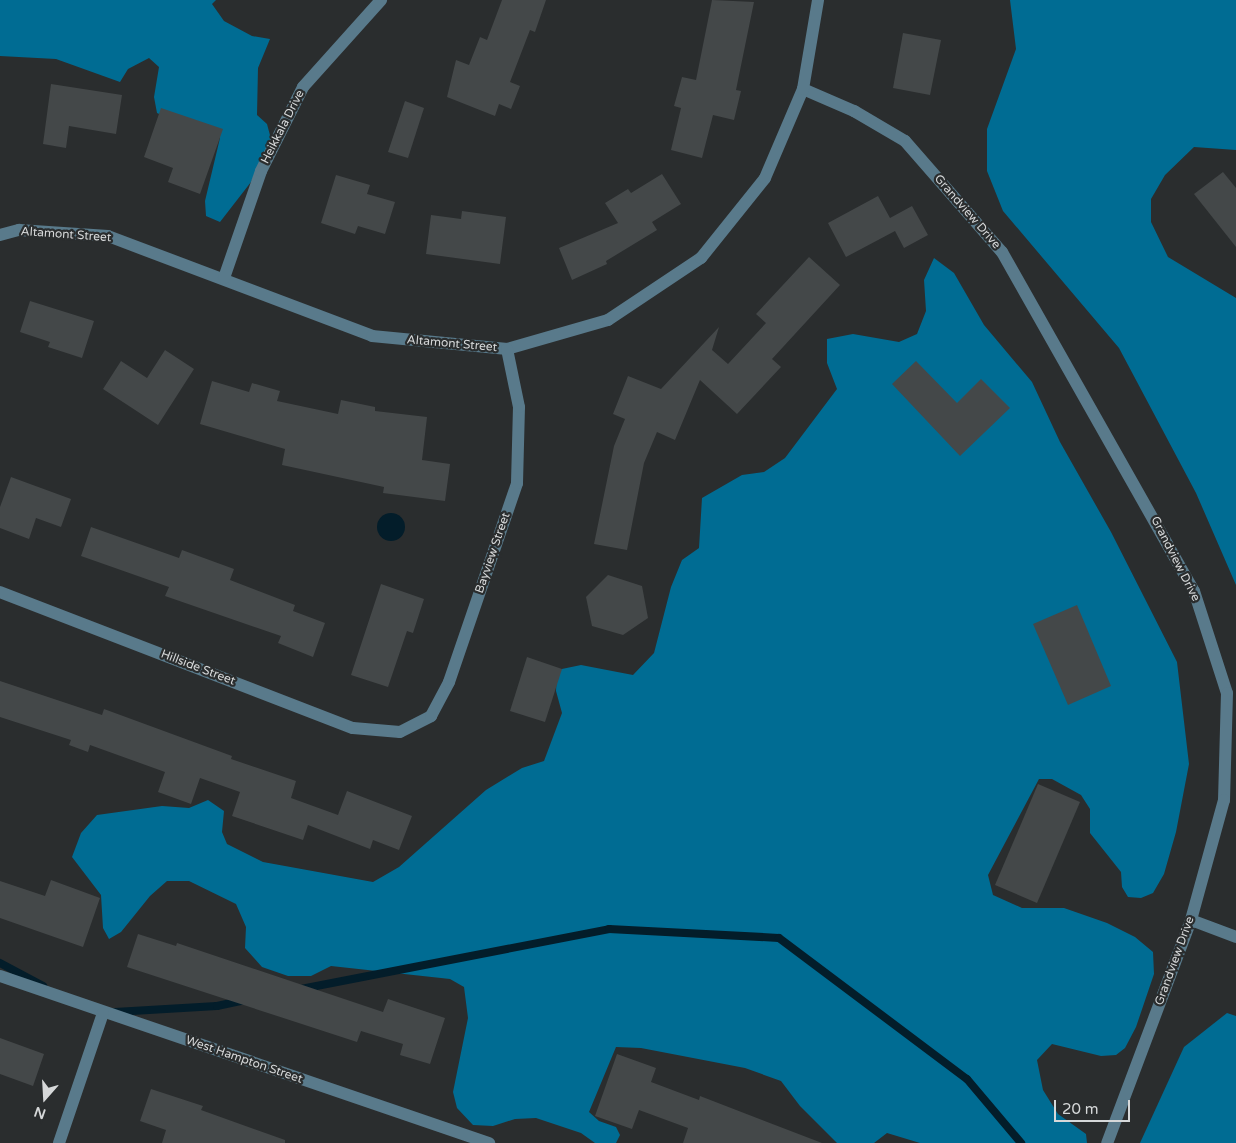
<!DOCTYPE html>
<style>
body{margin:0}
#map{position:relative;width:1236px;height:1143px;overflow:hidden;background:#2a2d2e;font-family:"Varela Round",sans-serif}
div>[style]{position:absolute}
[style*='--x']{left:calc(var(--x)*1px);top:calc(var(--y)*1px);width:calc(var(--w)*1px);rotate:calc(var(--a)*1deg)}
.forest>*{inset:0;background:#006c93}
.water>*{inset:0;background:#031d2a}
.round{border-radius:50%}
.stream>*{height:8px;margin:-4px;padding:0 4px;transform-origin:4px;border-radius:4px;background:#031d2a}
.building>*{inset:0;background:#444849}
.minor>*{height:12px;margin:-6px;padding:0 6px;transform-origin:6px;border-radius:6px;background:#597a8b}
span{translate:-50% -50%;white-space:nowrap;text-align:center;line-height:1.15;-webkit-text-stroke:4.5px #2a2d2e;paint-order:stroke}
.street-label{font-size:12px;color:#d6d8d9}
.north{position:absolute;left:20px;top:1073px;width:50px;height:50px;-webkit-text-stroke:4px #2a2d2e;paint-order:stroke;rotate:199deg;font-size:14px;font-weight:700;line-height:20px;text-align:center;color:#d6d8d9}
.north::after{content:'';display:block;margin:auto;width:18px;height:22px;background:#d6d8d9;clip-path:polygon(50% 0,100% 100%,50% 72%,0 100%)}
.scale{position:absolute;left:1054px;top:1100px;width:76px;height:22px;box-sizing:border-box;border:2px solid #d6d8d9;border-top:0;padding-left:6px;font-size:15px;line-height:18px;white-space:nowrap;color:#d6d8d9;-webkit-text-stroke:4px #2a2d2e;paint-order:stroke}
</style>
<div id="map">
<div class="forest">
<div style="clip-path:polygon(0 0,216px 0,212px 4px,224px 21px,252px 36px,270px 39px,258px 68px,257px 115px,267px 124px,271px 139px,251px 182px,220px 222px,206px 216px,205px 201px,220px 138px,204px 126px,175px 121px,157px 113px,154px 97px,159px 67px,149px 58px,128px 69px,120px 82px,56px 59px,0 56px)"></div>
<div style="clip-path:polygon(1010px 0,1236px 0,1236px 150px,1194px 147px,1165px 175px,1151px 199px,1151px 222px,1168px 257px,1236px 298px,1236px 585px,1196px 493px,1119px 348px,1003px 211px,987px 171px,987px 129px,1016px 49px)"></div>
<div style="clip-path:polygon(934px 258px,954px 273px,984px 325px,1032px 382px,1060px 442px,1111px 532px,1177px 662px,1189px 764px,1176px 832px,1164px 874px,1153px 893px,1141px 898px,1128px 897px,1122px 887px,1121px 872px,1090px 833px,1090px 809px,1081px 795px,1052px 779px,1039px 779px,988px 875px,993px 895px,1022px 908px,1064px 908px,1107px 923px,1135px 937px,1153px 952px,1154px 974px,1136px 1027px,1125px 1048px,1116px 1055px,1101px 1056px,1052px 1044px,1037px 1060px,1043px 1090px,1058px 1114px,1086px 1134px,1087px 1143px,920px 1143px,887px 1133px,874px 1143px,837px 1143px,800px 1106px,781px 1081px,745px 1068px,641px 1048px,616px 1047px,589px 1112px,599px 1121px,616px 1127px,620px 1135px,616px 1143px,595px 1143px,581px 1133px,536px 1118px,515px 1119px,493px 1126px,473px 1125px,457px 1108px,453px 1092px,468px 1018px,464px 987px,450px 979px,331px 966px,311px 976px,288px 976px,262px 967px,245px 948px,246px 927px,236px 904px,189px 881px,167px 881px,150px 896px,121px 932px,109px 939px,103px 928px,101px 895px,72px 857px,81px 833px,97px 815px,162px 806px,189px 808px,208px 800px,224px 811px,222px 832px,227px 844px,263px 862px,373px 882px,399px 867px,486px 790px,522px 768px,544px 761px,562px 713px,556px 691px,557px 670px,581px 665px,633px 675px,654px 653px,671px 587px,682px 560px,699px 548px,702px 498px,742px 475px,764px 472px,785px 458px,837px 389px,827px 363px,827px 339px,853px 334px,899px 342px,917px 334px,926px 311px,924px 280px)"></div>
<div style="clip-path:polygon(1227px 1013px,1236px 1016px,1236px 1143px,1140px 1143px,1184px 1047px)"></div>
</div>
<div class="water">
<div class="round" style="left:377px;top:513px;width:28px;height:28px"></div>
</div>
<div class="stream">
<div style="--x:0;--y:963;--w:49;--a:28.1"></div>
<div style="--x:301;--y:989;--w:314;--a:-11"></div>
<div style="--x:609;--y:929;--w:170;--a:3"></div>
<div style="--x:779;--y:938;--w:235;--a:36.9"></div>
<div style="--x:967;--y:1079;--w:84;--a:49.8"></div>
<div style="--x:115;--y:1012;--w:102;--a:-3.4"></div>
<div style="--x:217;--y:1006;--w:30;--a:-12"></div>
</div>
<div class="building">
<div style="clip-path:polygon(502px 0,546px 0,535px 32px,530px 30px,510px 82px,520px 86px,511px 109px,499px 104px,495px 116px,447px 97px,456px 60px,469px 65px,480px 37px,487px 40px)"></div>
<div style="clip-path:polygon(712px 0,754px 2px,736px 90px,741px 91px,734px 120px,713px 115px,702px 158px,671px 150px,681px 108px,674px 106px,682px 77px,696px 80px)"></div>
<div style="clip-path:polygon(903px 33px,941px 40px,930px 95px,893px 88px)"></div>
<div style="clip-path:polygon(51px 84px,122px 95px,116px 134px,69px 126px,66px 148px,43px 144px)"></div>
<div style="clip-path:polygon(405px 101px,424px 108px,408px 158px,388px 152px)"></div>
<div style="clip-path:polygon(161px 108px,223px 129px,200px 194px,168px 182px,173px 168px,144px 157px)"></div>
<div style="clip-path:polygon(1223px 172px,1236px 188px,1236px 247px,1194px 194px)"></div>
<div style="clip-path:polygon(662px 174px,681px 204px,652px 222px,657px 230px,606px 261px,607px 264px,572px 280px,559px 248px,618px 223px,605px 203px,628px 189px,631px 193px)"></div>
<div style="clip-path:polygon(336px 175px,370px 185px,367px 194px,395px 202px,385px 234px,358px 226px,355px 234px,321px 223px)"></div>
<div style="clip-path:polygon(878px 196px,890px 218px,912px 206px,928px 235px,904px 248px,895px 231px,846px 257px,828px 223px)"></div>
<div style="clip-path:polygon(462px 211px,506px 217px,500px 264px,426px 254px,431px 215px,461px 219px)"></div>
<div style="clip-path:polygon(809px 257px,840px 285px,772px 359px,781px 367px,737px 414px,700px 380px,675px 440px,657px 432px,644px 463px,627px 550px,594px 544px,614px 446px,625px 419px,613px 414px,628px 376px,661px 389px,719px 327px,712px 350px,728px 364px,766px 323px,756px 314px)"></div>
<div style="clip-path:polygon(30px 301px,94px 321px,82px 358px,48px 347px,50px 342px,20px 332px)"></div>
<div style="clip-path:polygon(165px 350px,194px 369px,158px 425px,103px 389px,121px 361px,147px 378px)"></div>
<div style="clip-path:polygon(916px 361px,957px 403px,981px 379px,1010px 408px,960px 456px,892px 384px)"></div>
<div style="clip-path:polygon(212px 381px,249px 392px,252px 383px,280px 391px,277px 401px,338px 414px,341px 400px,375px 407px,375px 411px,427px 417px,422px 460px,450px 464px,445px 501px,383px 493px,384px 487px,282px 465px,285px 449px,200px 424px)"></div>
<div style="clip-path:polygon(11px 477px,71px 499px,61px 527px,36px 518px,29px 539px,0 528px,0 507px)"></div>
<div style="clip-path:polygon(91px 527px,179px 558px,182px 550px,234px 569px,230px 580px,295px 605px,293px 611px,325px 623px,313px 657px,278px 643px,281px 636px,165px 596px,169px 587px,81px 556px)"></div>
<div style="clip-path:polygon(608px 575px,642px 586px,648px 618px,623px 635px,592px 626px,586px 597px)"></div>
<div style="clip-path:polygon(381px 584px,424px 599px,413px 633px,407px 631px,388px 687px,351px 675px)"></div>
<div style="clip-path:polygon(1077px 605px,1111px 686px,1068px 705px,1033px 624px)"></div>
<div style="clip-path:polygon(527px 657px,562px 669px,545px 722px,510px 711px)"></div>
<div style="clip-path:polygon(0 681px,102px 715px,104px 709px,232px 756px,231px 759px,296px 781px,291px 798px,338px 815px,347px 791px,412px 816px,399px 850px,373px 840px,370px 849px,308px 825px,303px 840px,232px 816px,240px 792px,200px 778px,191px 804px,158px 792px,165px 772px,90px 745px,88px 752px,69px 745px,71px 740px,0 717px)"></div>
<div style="clip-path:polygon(1038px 784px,1080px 802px,1037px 903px,995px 885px)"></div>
<div style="clip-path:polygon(51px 880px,100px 898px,83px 947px,0 918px,0 881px,45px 896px)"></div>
<div style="clip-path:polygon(138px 934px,176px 946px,177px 943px,383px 1012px,388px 999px,445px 1018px,430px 1064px,400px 1055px,403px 1044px,361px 1031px,357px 1042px,127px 967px)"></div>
<div style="clip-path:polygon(0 1038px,44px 1054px,33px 1086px,0 1074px)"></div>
<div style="clip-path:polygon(617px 1054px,656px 1068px,651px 1082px,699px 1100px,700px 1096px,822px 1143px,683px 1143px,688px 1128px,639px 1110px,632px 1129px,595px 1116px)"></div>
<div style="clip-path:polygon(151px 1089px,203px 1106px,201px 1110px,285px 1140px,285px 1143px,162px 1143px,166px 1130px,140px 1121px)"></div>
</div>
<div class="minor">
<div style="--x:803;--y:89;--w:56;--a:23.3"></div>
<div style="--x:854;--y:111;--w:59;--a:30.5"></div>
<div style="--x:905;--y:141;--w:147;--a:48.9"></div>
<div style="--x:1002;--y:252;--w:390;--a:60.5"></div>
<div style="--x:1194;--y:591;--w:107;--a:72.1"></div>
<div style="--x:1227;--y:693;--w:107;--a:91.6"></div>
<div style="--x:1224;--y:800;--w:124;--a:105.4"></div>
<div style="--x:1191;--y:920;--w:238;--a:110.6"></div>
<div style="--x:0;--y:235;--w:20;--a:-15"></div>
<div style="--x:19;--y:230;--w:89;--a:3.9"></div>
<div style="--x:108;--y:236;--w:282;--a:20.7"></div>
<div style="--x:372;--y:336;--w:136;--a:5.5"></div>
<div style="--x:507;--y:349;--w:105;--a:-16"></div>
<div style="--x:608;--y:320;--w:112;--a:-33.7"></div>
<div style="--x:701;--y:258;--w:102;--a:-51.3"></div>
<div style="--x:765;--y:178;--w:97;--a:-66.9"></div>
<div style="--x:803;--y:89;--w:90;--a:-80.4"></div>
<div style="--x:224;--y:278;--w:113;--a:-70.9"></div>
<div style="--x:261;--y:171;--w:94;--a:-63.4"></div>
<div style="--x:303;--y:87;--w:117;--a:-48.1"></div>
<div style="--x:0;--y:592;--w:378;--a:21.1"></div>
<div style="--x:353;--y:728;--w:47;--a:4.9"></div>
<div style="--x:400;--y:732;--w:35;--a:-27"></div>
<div style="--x:431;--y:716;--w:38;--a:-62"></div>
<div style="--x:449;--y:682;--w:210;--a:-71.1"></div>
<div style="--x:517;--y:483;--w:76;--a:-88.5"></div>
<div style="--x:519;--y:407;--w:59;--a:-101.7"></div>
<div style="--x:1191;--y:920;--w:48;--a:20.7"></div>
<div style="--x:0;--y:976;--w:517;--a:18.86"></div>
<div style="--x:59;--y:1143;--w:137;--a:-71.3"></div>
</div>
<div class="street-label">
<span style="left:283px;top:127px;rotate:-63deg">Heikkala Drive</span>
<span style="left:967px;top:212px;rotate:49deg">Grandview Drive</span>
<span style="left:66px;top:235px;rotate:4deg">Altamont Street</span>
<span style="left:452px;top:344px;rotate:5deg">Altamont Street</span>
<span style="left:493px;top:553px;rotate:-71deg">Bayview Street</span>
<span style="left:1175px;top:559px;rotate:63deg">Grandview Drive</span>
<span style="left:198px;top:668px;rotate:21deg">Hillside Street</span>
<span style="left:1175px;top:961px;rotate:-70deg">Grandview Drive</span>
<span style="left:244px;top:1060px;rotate:19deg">West Hampton Street</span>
</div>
<div class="north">N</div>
<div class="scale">20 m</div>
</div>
